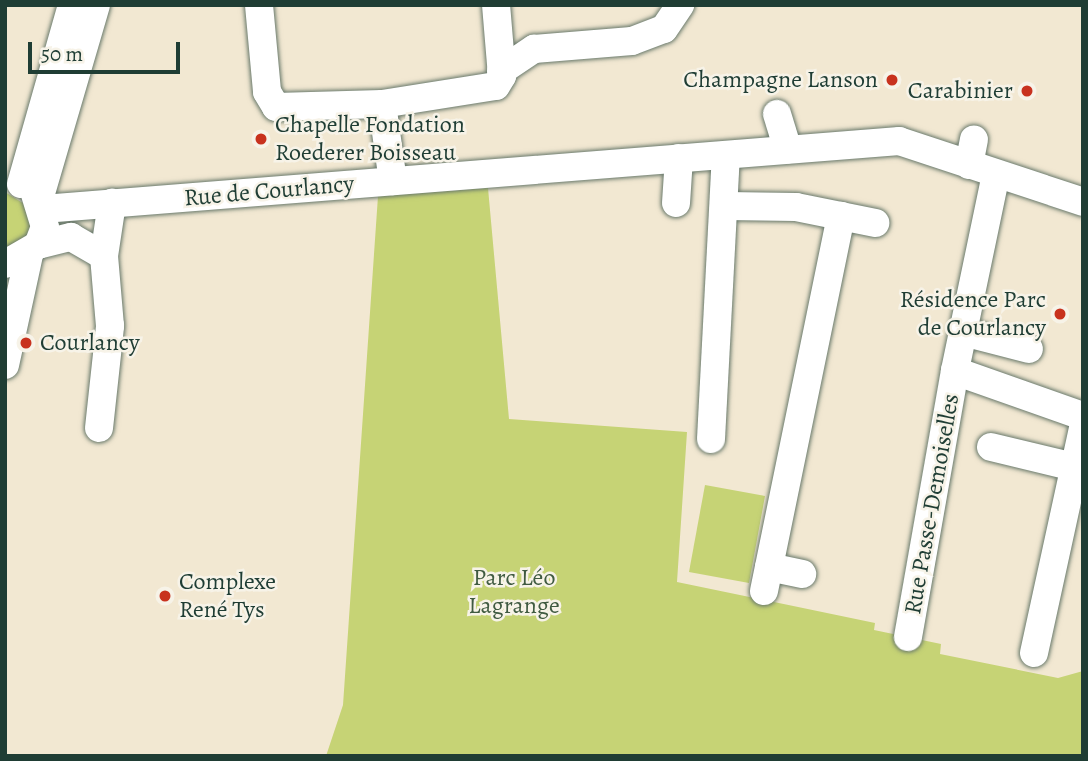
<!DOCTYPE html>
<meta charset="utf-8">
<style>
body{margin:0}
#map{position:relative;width:1088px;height:761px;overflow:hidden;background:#f2e8d2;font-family:Alegreya,serif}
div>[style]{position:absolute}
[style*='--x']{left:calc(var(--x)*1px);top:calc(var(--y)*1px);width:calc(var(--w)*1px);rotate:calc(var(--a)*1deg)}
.green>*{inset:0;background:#c6d375}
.roads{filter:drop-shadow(0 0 2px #69796b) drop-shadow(0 0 2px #69796b)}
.minor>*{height:28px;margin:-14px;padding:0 14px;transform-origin:14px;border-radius:14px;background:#fff}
.dots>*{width:19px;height:19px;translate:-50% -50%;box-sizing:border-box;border:4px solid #f7f3e8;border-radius:50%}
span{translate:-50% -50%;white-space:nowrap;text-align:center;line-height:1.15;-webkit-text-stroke:5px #f7f3e8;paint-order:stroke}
.poi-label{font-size:24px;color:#1f3d34}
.right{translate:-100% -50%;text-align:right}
.left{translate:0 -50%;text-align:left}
.street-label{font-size:24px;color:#1f3d34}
.park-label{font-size:24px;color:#405b41}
.frame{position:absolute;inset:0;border:7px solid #1f3d34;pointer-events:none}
.scale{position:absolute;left:28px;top:42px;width:152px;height:32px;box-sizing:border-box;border:4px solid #1f3d34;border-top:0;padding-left:9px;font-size:21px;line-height:24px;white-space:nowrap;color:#1f3d34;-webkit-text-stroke:5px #f7f3e8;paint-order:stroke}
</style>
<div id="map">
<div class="green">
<div style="clip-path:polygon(488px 188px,509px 419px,687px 432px,677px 582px,875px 623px,874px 630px,941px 644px,940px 654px,1058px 678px,1083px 671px,1083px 756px,326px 756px,343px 705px,378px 196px)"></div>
<div style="clip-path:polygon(5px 192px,31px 208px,30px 238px,5px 254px)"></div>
<div style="clip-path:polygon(705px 485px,765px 496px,749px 583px,689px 572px)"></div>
</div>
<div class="roads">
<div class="minor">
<div style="--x:259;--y:5;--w:87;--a:84.7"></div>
<div style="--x:267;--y:92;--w:17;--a:59"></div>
<div style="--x:276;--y:107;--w:106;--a:-1.6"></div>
<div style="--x:382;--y:104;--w:78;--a:81.9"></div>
<div style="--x:501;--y:71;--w:40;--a:-34"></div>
<div style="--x:534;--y:49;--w:98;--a:-4.7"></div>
<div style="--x:632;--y:41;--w:34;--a:-21"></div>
<div style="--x:664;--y:29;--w:29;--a:-56"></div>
<div style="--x:382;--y:104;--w:115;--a:-9"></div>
<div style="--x:496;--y:86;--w:12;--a:-59"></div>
<div style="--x:502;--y:76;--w:71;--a:-94.8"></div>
<div style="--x:777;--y:114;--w:37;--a:73"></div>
<div style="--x:969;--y:165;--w:26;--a:-79"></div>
<div style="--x:996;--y:174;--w:201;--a:101.8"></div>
<div style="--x:955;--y:371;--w:136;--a:19.4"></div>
<div style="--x:21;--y:184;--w:186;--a:-74.1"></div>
<div style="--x:39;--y:200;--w:203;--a:-73.7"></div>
<div style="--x:676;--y:203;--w:45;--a:-86.2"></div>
<div style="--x:726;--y:206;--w:70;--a:0.8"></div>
<div style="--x:796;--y:207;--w:81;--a:11.4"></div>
<div style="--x:43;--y:209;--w:859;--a:-4.54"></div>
<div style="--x:899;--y:141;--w:194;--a:18.3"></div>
<div style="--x:38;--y:245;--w:34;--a:-14"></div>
<div style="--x:71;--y:237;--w:38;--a:30"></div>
<div style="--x:5;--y:264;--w:38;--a:-30"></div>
<div style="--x:38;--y:245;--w:19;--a:-69"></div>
<div style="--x:45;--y:227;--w:34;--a:-107"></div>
<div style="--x:963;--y:332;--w:68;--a:14.4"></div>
<div style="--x:5;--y:365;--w:113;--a:-77.7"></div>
<div style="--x:99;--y:428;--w:103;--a:-83.8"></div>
<div style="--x:110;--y:326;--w:70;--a:-94.9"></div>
<div style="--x:104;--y:256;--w:54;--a:-81.4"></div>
<div style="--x:711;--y:439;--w:284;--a:-87"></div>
<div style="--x:991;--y:447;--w:85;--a:13.5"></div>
<div style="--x:769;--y:567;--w:34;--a:12"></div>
<div style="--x:764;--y:591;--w:383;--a:-78.4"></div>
<div style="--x:908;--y:637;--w:270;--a:-80"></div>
<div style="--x:1034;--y:653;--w:230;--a:-77.7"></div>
</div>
</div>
<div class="dots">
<div style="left:892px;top:80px;background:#c8321e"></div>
<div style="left:1027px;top:91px;background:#c8321e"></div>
<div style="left:261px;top:139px;background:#c8321e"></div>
<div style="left:1060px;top:314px;background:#c8321e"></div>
<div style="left:26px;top:343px;background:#c8321e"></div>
<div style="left:165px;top:596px;background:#c8321e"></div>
</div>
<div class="poi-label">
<span class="right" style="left:878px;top:80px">Champagne Lanson</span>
<span class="right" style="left:1013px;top:91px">Carabinier</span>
<span class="left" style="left:275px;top:139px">Chapelle Fondation<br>Roederer Boisseau</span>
<span class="right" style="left:1046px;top:314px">Résidence Parc<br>de Courlancy</span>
<span class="left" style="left:40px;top:343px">Courlancy</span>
<span class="left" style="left:179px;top:596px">Complexe<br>René Tys</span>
</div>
<div class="street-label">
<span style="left:269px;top:191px;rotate:-5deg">Rue de Courlancy</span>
<span style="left:932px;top:504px;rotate:-80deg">Rue Passe-Demoiselles</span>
</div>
<div class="park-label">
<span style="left:514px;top:592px">Parc Léo<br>Lagrange</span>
</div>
<div class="frame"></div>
<div class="scale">50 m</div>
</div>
